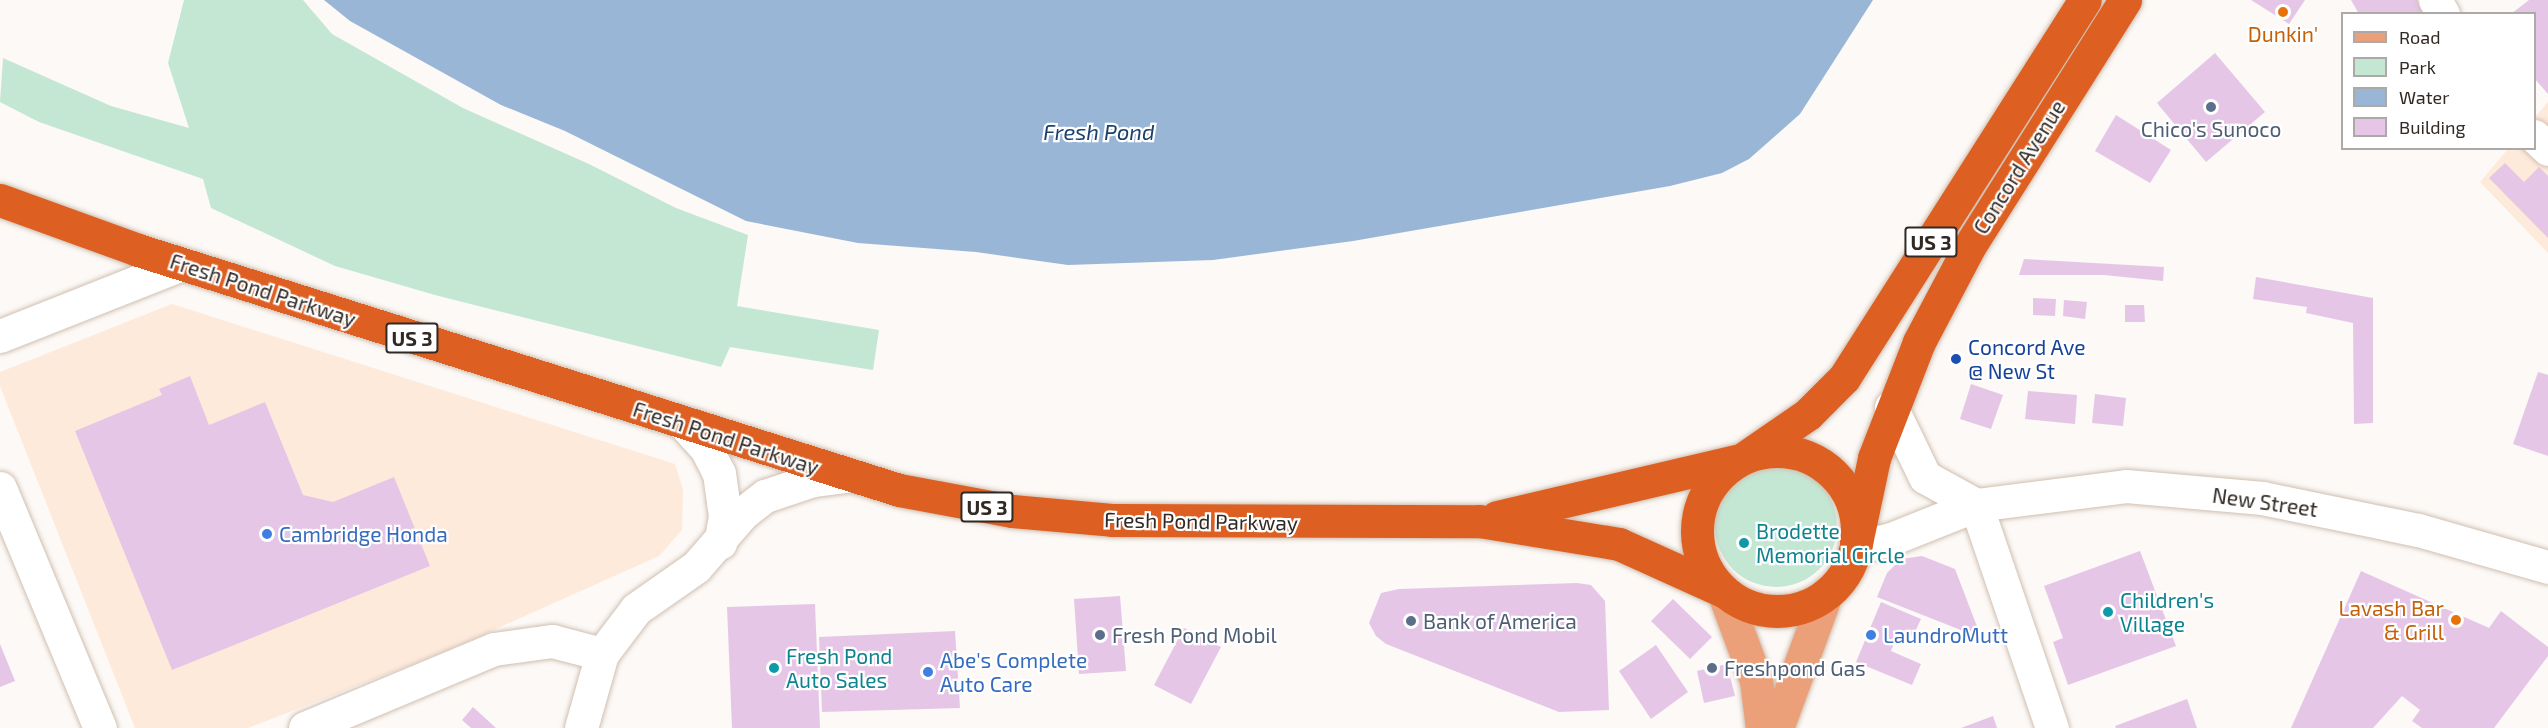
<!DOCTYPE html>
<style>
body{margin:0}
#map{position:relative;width:2548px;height:728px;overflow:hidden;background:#fcf9f6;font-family:"Exo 2",sans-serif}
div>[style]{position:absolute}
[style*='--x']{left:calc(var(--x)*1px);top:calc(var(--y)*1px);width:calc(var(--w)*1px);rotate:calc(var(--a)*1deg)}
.built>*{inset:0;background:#feeadb}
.green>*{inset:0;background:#c4e7d4}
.round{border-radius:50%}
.water>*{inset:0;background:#9ab6d7}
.building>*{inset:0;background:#e6c6e7}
.roads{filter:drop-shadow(0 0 2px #d0bfb1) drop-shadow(0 0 2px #d0bfb1)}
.minor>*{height:33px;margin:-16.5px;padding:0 16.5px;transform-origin:16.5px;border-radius:16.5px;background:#fff}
.major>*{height:33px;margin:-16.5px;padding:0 16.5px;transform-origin:16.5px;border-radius:16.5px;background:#eba07a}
.highway>*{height:33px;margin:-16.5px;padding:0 16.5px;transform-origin:16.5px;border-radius:16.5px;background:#dd6022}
.highway>.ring{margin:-16.5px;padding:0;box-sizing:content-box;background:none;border:33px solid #dd6022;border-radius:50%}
.dots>*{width:16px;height:16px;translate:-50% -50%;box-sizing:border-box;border:3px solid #fff;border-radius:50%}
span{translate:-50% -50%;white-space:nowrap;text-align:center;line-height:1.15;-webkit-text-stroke:4.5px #fff;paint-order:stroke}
.shield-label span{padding:2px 4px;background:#fff;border:2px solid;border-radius:4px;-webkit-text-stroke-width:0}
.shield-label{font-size:20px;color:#302924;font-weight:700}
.food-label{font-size:21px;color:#c56008}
.right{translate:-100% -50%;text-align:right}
.service-label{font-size:21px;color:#4e5e75}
.left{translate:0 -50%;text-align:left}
.street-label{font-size:21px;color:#302924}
.transit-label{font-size:21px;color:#164399}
.culture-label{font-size:21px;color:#0d838f}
.shop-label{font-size:21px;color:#366cbe}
.water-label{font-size:22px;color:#1a406b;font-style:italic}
.legend{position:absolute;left:2341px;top:12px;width:195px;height:138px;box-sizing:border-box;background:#fff;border:2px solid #aca9a7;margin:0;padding:8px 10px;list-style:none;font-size:18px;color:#302924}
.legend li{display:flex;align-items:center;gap:12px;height:30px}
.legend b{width:30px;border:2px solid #aca9a7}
</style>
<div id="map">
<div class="built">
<div style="clip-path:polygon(2548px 102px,2548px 253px,2480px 182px,2508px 149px,2534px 148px,2535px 117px)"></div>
<div style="clip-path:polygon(172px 304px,675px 464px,683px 490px,682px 530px,659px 556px,451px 649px,248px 728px,135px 728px,0 386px,0 372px)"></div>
</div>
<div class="green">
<div style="clip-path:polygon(184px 0,303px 0,332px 34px,463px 108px,589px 164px,676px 208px,748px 235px,737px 306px,879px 330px,873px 370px,730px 347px,721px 367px,435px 295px,335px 266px,211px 208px,203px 179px,39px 122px,0 102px,3px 58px,111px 106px,189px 128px,168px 63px)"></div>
<div class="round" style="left:1715px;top:465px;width:122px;height:122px"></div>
</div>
<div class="water">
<div style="clip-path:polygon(324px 0,1873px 0,1800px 114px,1749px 159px,1722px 173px,1670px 186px,1353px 241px,1213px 260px,1068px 265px,976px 252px,858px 243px,746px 221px,565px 131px,501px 105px,350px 21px)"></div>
</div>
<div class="building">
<div style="clip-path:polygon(2251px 0,2305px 0,2289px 24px)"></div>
<div style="clip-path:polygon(2351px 0,2417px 0,2425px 14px,2359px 14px)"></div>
<div style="clip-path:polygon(2529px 0,2548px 0,2548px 94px,2534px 78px,2534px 14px,2511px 14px)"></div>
<div style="clip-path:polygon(2215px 53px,2265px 112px,2206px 162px,2157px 103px)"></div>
<div style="clip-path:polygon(2116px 115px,2171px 150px,2150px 183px,2095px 151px)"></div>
<div style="clip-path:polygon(2505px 163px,2524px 182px,2539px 167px,2548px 176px,2548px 238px,2489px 178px)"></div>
<div style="clip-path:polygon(2024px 259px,2164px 267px,2163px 281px,2104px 275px,2019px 275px)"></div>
<div style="clip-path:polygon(2256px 277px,2373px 298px,2373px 423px,2354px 424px,2353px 323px,2306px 313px,2307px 307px,2253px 299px)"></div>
<div style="clip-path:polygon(2033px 298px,2056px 299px,2055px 316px,2033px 315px)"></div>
<div style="clip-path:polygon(2064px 300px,2087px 302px,2085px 319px,2063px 316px)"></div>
<div style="clip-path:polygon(2125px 305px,2144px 305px,2145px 322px,2125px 322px)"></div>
<div style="clip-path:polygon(2538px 372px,2548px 375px,2548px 456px,2513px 444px)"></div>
<div style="clip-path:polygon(190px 376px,209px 425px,265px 402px,303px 495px,333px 502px,394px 477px,430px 566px,172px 670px,75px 431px,162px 395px,159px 389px)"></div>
<div style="clip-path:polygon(1971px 384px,2003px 395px,1991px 429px,1960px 419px)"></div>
<div style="clip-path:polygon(2028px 391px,2077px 395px,2075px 424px,2025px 419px)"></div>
<div style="clip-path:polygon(2095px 394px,2126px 398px,2123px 426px,2092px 423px)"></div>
<div style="clip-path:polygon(2140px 551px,2176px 646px,2068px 685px,2053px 642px,2063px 638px,2044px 586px)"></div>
<div style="clip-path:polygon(1922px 556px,1955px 569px,1978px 629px,1976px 636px,1877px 597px,1887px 573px,1901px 559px)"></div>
<div style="clip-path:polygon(2361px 571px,2489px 628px,2501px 611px,2548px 647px,2548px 656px,2494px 728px,2422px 728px,2412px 721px,2420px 710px,2402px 696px,2373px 728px,2291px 728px)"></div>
<div style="clip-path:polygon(1577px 583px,1591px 585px,1605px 601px,1609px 710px,1559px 712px,1386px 644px,1376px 636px,1369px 623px,1381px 593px,1399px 589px)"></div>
<div style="clip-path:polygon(1120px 596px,1126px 671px,1079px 674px,1074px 599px)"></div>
<div style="clip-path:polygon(1673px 599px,1712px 637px,1690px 659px,1651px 621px)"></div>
<div style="clip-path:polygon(1881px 602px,1921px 619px,1913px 636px,1899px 630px,1891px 651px,1921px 664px,1912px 685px,1856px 662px)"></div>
<div style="clip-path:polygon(815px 604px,820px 728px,732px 728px,727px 607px)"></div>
<div style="clip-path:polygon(1184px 628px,1221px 647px,1191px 704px,1154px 685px)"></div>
<div style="clip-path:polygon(955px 631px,960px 708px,822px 712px,819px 637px)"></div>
<div style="clip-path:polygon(0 644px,15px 681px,0 687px)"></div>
<div style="clip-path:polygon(1656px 645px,1688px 692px,1651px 719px,1619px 671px)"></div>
<div style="clip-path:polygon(1727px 664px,1735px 696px,1704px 703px,1697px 671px)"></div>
<div style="clip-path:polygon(2187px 699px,2197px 728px,2116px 728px,2115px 726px)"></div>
<div style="clip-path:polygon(473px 707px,496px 728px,471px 728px,462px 720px)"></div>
<div style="clip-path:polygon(1993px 716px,1997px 728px,1961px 728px)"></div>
</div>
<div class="roads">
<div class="minor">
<div style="--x:2435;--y:0;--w:16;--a:60"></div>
<div style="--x:2534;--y:136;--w:19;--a:43"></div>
<div style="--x:0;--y:336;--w:196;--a:-21.6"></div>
<div style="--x:1891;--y:407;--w:78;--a:64.1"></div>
<div style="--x:1925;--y:477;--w:58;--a:28.8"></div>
<div style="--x:685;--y:425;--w:31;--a:48"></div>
<div style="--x:706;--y:448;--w:28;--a:63"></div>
<div style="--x:719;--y:473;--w:43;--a:82.1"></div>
<div style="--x:725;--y:516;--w:27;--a:100"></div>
<div style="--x:0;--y:488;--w:260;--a:67.4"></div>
<div style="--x:1976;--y:505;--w:236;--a:71.2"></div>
<div style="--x:1855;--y:548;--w:37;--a:-14"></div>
<div style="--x:1891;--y:539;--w:92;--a:-21.8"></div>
<div style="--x:1976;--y:505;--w:151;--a:-7.2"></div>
<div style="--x:2126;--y:486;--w:137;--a:5"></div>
<div style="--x:2262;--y:498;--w:159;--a:11.6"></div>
<div style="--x:2418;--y:530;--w:135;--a:15.9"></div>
<div style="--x:305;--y:728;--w:205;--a:-22.7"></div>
<div style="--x:494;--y:649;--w:59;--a:-7.9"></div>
<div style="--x:552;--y:641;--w:52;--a:14.6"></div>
<div style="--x:581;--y:728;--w:77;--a:-74.2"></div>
<div style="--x:602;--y:654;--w:56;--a:-52.9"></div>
<div style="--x:636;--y:609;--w:73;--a:-35"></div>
<div style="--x:696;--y:567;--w:72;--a:-49"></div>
<div style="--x:743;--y:513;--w:28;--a:-38"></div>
<div style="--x:765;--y:496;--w:51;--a:-18.4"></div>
<div style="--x:813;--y:480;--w:33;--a:-7"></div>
</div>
<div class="major">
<div style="--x:1723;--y:591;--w:95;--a:69.7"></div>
<div style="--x:1756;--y:680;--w:48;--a:82.9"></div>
<div style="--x:1777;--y:728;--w:143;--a:-69.9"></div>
</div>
<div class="highway">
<div style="--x:0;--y:200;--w:147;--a:19.9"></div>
<div style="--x:138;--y:250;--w:798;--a:17.5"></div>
<div style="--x:899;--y:490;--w:115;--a:10.5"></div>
<div style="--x:1012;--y:511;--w:100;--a:5.1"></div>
<div style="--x:1112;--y:520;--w:367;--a:0.2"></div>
<div style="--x:1479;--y:521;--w:142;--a:9.3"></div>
<div style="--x:1619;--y:544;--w:114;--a:24.3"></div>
<div class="ring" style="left:1697px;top:451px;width:127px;height:127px"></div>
<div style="--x:1747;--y:456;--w:74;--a:-34.5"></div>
<div style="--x:1808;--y:414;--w:51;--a:-45"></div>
<div style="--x:1844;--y:378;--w:448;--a:-57.5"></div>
<div style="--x:1497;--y:517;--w:245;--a:-13.2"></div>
<div style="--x:1856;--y:543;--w:87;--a:-78"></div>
<div style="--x:1874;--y:458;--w:124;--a:-68.8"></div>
<div style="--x:1919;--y:342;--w:107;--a:-62.2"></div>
<div style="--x:1969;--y:247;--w:292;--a:-57.7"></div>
</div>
</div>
<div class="dots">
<div style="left:2283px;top:12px;background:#e8710a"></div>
<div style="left:2211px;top:107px;background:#5c6f8a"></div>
<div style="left:1956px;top:359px;background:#1a4fb4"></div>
<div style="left:267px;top:534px;background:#3f7fe0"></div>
<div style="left:1744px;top:543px;background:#0f9aa8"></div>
<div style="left:2108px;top:612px;background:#0f9aa8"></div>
<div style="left:2456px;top:620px;background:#e8710a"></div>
<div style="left:1411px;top:621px;background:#5c6f8a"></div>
<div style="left:1100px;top:635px;background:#5c6f8a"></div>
<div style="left:1871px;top:635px;background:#3f7fe0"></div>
<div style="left:774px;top:668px;background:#0f9aa8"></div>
<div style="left:1712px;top:668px;background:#5c6f8a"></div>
<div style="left:928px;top:672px;background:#3f7fe0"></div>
</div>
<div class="shield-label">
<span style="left:1931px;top:242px">US 3</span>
<span style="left:412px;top:338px">US 3</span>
<span style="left:987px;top:507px">US 3</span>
</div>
<div class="food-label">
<span style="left:2283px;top:34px">Dunkin'</span>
<span class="right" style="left:2444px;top:620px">Lavash Bar<br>&amp; Grill</span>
</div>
<div class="service-label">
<span style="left:2211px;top:129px">Chico's Sunoco</span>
<span class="left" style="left:1423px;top:621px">Bank of America</span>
<span class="left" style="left:1112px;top:635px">Fresh Pond Mobil</span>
<span class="left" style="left:1724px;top:668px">Freshpond Gas</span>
</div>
<div class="street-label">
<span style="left:2019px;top:167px;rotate:-58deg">Concord Avenue</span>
<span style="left:263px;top:290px;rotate:18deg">Fresh Pond Parkway</span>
<span style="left:726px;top:438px;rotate:18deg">Fresh Pond Parkway</span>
<span style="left:2265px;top:502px;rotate:8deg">New Street</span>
<span style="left:1201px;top:521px;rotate:1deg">Fresh Pond Parkway</span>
</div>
<div class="transit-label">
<span class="left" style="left:1968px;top:359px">Concord Ave<br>@ New St</span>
</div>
<div class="culture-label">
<span class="left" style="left:1756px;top:543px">Brodette<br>Memorial Circle</span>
<span class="left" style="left:2120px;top:612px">Children's<br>Village</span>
<span class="left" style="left:786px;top:668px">Fresh Pond<br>Auto Sales</span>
</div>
<div class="shop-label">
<span class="left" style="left:279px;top:534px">Cambridge Honda</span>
<span class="left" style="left:1883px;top:635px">LaundroMutt</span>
<span class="left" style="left:940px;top:672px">Abe's Complete<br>Auto Care</span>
</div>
<div class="water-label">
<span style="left:1099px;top:132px">Fresh Pond</span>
</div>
<ul class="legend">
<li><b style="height:8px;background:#eba07a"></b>Road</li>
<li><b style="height:16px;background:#c4e7d4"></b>Park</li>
<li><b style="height:16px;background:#9ab6d7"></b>Water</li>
<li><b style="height:16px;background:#e6c6e7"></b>Building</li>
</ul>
</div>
